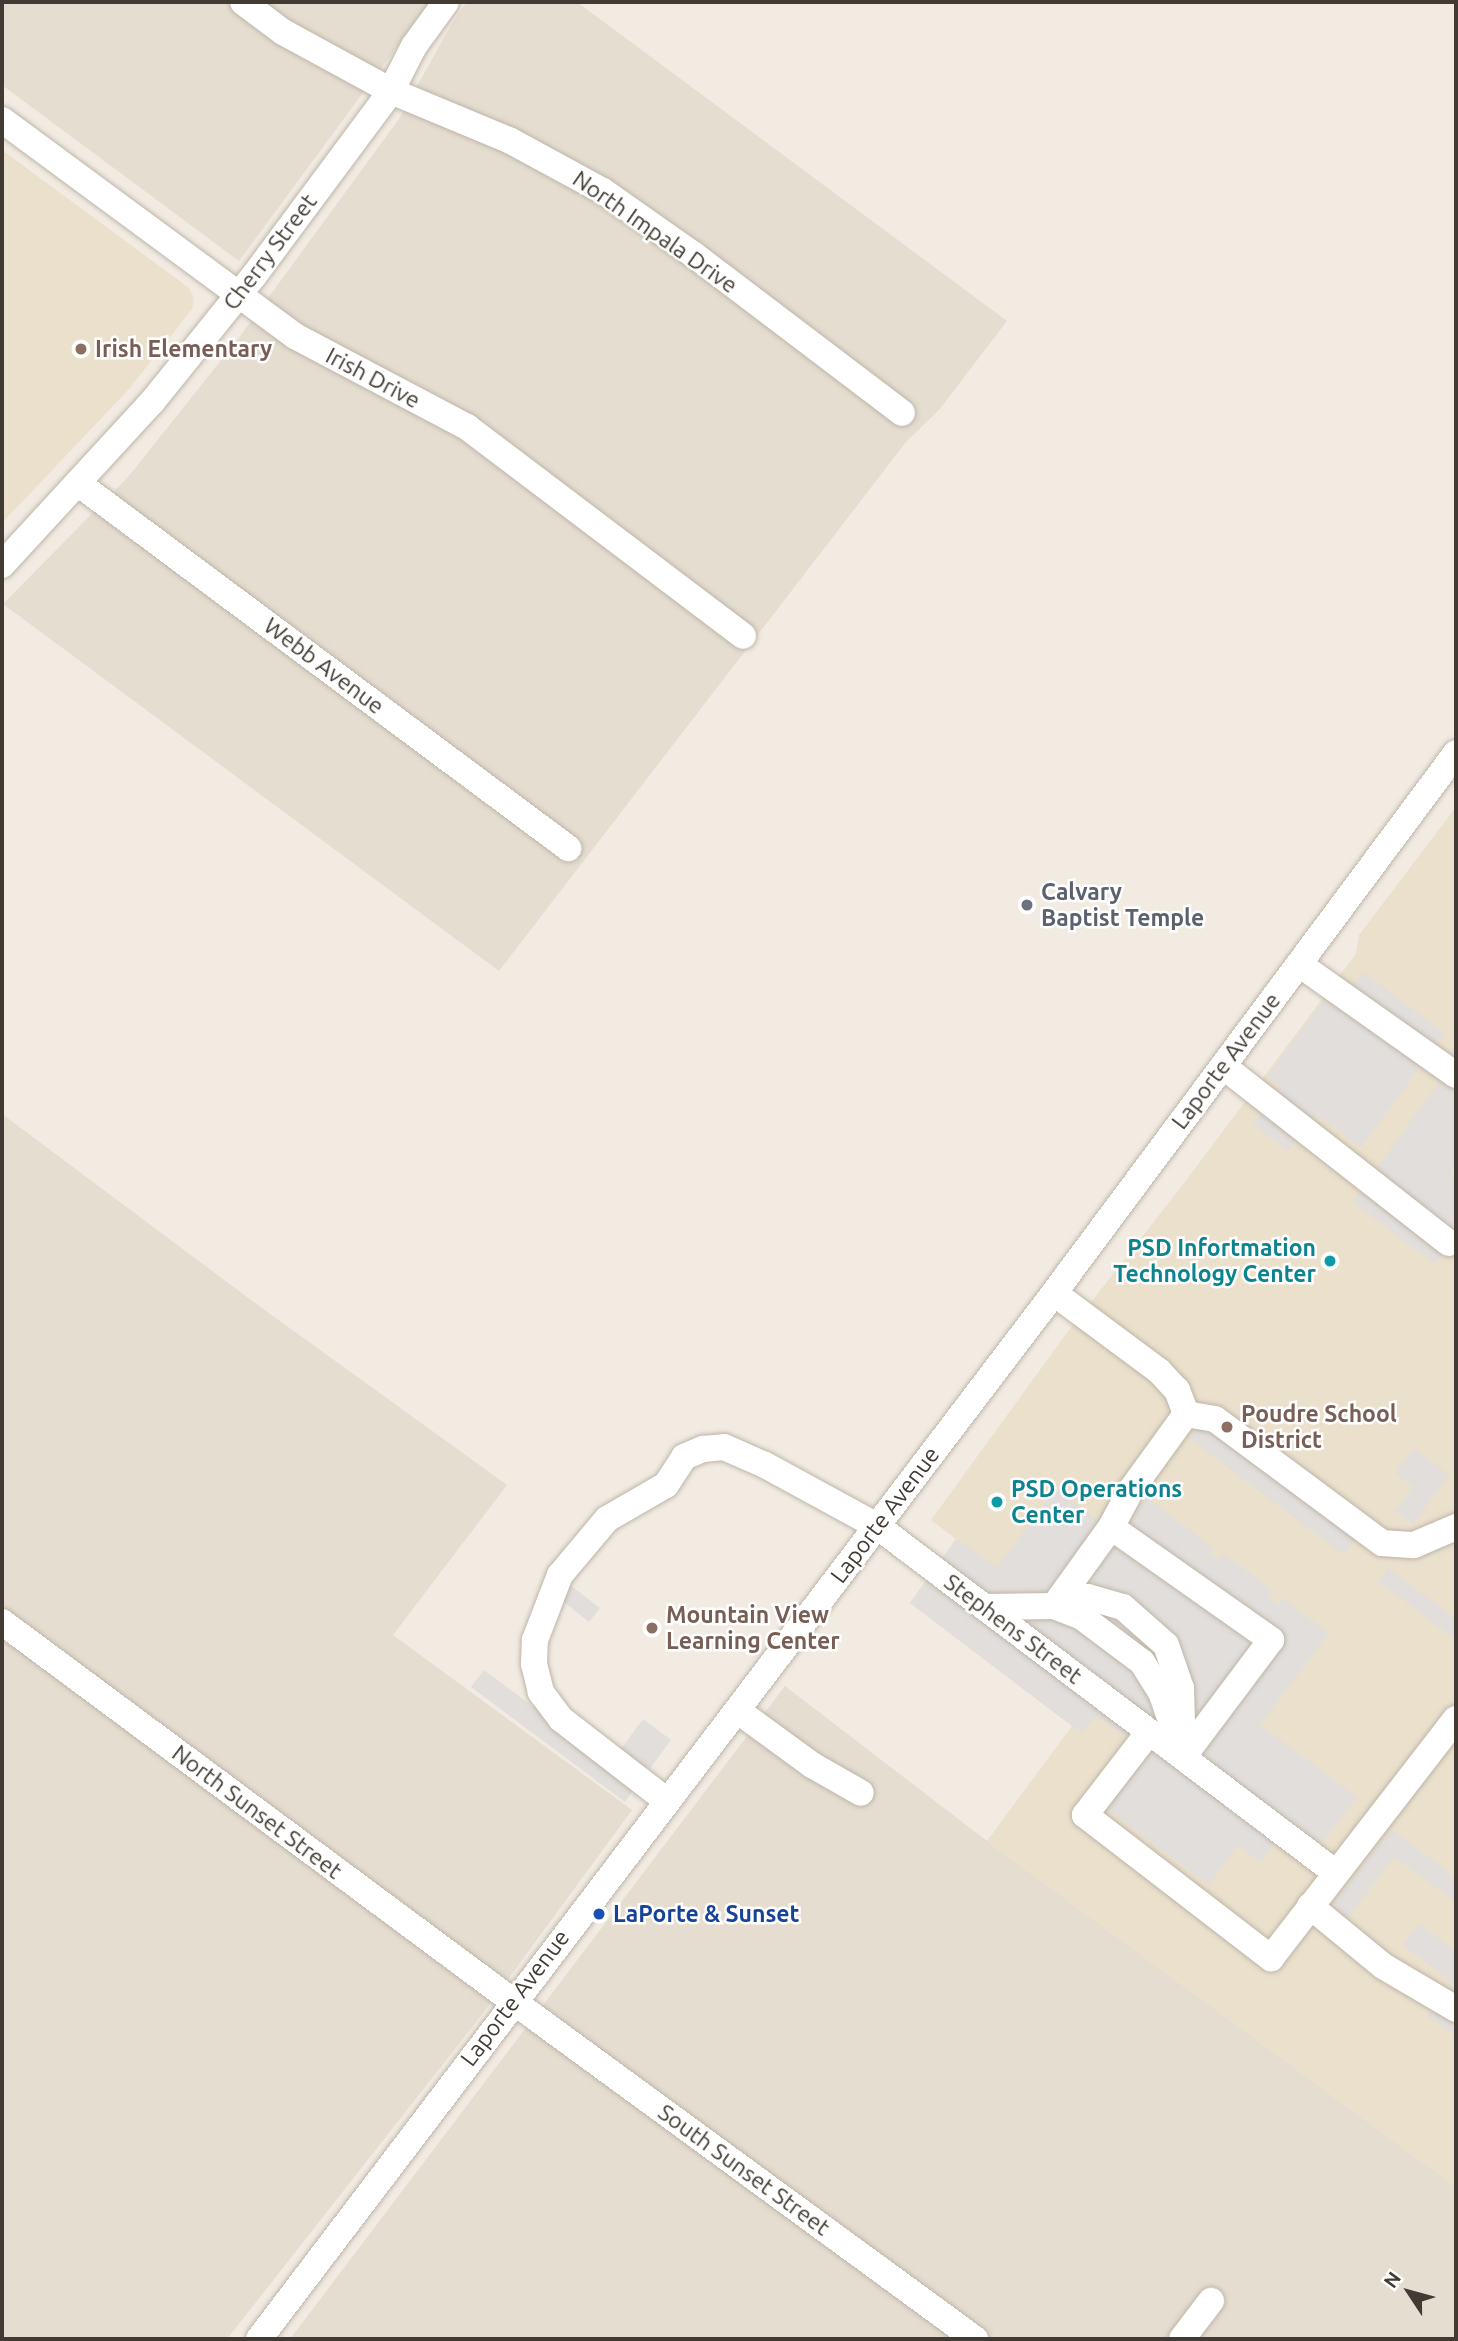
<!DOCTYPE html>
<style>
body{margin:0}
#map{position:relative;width:1458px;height:2341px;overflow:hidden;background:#f1ebe2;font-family:Ubuntu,sans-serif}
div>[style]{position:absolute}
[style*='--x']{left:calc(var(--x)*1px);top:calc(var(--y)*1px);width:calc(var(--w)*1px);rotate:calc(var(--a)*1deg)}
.residential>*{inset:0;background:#e4ddd0}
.education>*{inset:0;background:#eae0cc}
.parking>*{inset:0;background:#e1dedb}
.roads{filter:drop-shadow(0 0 2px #bfb5a8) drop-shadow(0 0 2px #bfb5a8)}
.minor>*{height:26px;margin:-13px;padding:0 13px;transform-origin:13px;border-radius:13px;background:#fff}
.dots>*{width:19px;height:19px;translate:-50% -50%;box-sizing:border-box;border:4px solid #fff;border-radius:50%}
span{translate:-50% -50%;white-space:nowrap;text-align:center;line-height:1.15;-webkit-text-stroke:5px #fff;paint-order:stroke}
.street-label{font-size:23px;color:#423b33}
.education-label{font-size:23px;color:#785e54;font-weight:700}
.left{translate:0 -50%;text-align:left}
.worship-label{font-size:23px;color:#5b616d;font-weight:700}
.culture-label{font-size:23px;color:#0d838f;font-weight:700}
.right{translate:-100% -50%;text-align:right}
.transit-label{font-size:23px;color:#164399;font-weight:700}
.frame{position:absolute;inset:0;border:4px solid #423b33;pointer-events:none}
.north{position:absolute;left:1374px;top:2257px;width:70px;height:70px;-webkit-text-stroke:5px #fff;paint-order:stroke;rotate:306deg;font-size:19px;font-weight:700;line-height:28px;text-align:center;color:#423b33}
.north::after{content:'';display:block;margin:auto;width:24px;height:32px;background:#423b33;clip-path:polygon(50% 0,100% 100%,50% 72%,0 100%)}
</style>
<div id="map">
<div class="residential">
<div style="clip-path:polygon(2px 2px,430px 2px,239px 261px,2px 85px)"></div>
<div style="clip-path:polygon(467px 2px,577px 2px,1007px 321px,939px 410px,906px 442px,499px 971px,3px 604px,128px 477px,238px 339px,399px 119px,452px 23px)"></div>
<div style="clip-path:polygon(2px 1114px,251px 1300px,507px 1485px,393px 1635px,632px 1810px,484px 2012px,227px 2339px,2px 2339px)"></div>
<div style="clip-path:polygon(785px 1686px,987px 1841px,1456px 2187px,1456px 2339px,290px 2339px)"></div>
</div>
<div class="education">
<div style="clip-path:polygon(2px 150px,189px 288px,194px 298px,192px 309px,129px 389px,2px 523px)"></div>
<div style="clip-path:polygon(1456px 807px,1456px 2187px,987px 1841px,1072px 1726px,910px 1603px,956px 1539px,931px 1520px,1066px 1334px,1178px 1191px,1356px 954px,1359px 935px)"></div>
</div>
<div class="parking">
<div style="clip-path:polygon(1363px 972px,1445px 1034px,1361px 1147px,1316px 1114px,1288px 1151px,1253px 1124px,1281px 1086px,1267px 1076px,1323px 1001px,1334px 1009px)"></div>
<div style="clip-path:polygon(1456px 1045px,1456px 1168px,1451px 1175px,1456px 1179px,1456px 1234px,1435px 1264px,1352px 1202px,1439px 1082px,1432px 1077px)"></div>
<div style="clip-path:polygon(1202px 1423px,1356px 1539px,1344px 1555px,1190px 1439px)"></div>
<div style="clip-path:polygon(1413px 1448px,1449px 1475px,1413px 1524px,1395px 1511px,1413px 1487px,1395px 1473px)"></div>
<div style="clip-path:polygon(1056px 1489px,1118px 1536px,1146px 1497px,1213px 1548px,1210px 1553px,1219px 1560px,1224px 1554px,1273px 1591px,1269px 1597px,1278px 1605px,1283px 1599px,1329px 1633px,1260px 1725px,1357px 1797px,1322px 1843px,1291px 1821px,1261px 1862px,1238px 1845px,1209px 1885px,1107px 1809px,1148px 1752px,1096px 1716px,1083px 1732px,1072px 1726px,910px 1603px,956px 1539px,997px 1567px)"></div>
<div style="clip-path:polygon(1388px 1568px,1456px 1619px,1456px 1640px,1378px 1581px)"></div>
<div style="clip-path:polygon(570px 1585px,600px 1608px,589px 1622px,559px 1598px)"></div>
<div style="clip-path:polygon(484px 1670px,610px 1764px,643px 1719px,671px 1740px,625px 1802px,471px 1687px)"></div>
<div style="clip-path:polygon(1391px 1829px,1456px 1878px,1456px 1902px,1394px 1857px,1348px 1918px,1332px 1906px)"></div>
<div style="clip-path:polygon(1419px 1924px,1456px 1952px,1456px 2036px,1427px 2016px,1452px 1982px,1403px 1945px)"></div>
</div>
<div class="roads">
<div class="minor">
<div style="--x:243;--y:2;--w:50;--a:36.9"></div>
<div style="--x:283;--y:32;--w:123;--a:28.6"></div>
<div style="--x:391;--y:91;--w:128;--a:22.6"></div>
<div style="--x:509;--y:140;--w:107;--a:28.5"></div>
<div style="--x:603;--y:191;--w:111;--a:35.1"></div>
<div style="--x:694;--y:255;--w:261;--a:37.2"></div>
<div style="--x:2;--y:120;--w:364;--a:36.4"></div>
<div style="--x:295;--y:336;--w:195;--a:27.9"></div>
<div style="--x:467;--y:427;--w:346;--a:37.1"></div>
<div style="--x:79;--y:484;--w:610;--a:36.66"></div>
<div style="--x:2;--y:565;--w:222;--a:-47.4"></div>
<div style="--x:152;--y:402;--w:161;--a:-51.1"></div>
<div style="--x:253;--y:277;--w:232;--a:-53.4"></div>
<div style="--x:391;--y:91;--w:51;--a:-62.9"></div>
<div style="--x:414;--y:46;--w:54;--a:-54"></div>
<div style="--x:1299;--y:964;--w:192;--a:35.3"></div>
<div style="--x:1223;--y:1066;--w:287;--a:38.1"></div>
<div style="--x:1054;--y:1293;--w:131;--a:36.6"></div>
<div style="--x:1159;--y:1371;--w:26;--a:47"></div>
<div style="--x:1177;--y:1390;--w:26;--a:69"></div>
<div style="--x:1186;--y:1414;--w:94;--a:125.9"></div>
<div style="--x:1131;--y:1490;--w:42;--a:118.4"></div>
<div style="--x:1186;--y:1414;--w:29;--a:10"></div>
<div style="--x:1215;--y:1419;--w:208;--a:36.6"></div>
<div style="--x:1382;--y:1543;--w:32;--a:4"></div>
<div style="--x:1414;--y:1545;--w:46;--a:-23.2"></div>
<div style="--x:1054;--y:1606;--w:35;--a:-15"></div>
<div style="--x:1088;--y:1597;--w:36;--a:16"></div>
<div style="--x:1123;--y:1607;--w:57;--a:41.5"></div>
<div style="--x:1166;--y:1645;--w:46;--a:70.8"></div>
<div style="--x:1181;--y:1688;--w:69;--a:88.3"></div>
<div style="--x:1054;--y:1606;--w:30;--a:21"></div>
<div style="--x:1082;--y:1617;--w:75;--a:36.9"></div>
<div style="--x:1142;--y:1662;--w:36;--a:58"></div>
<div style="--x:1161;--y:1692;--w:39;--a:71"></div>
<div style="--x:985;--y:1607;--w:69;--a:-0.8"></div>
<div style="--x:1054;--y:1606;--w:97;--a:-54.2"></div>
<div style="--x:1111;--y:1527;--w:196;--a:35.2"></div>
<div style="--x:1271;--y:1640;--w:146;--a:126.9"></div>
<div style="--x:2;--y:1622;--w:614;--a:36.59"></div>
<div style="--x:495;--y:1988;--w:595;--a:36.18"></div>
<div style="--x:738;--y:1711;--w:92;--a:36.1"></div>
<div style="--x:812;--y:1765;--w:56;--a:29.7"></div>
<div style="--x:1149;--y:1732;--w:105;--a:127.6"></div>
<div style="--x:1085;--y:1815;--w:235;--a:37.6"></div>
<div style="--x:1271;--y:1958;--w:302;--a:-52.3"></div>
<div style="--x:667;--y:1801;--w:134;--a:-142.3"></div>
<div style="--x:561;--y:1719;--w:34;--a:-127"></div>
<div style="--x:541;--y:1692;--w:29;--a:-104"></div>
<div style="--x:534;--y:1664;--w:24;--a:-88"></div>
<div style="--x:535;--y:1640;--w:70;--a:-69"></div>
<div style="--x:560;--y:1575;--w:73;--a:-50"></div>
<div style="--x:607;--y:1519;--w:68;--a:-30"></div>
<div style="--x:666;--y:1485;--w:33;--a:-57"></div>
<div style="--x:684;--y:1457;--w:21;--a:-23"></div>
<div style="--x:703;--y:1449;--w:21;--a:-5"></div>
<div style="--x:724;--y:1447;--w:45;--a:23.7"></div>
<div style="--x:765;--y:1465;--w:128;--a:28.6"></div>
<div style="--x:877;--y:1526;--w:575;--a:37.09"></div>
<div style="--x:1310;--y:1906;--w:94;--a:39.4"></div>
<div style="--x:1383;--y:1966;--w:85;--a:30.5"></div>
<div style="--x:259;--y:2339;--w:1314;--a:-52.76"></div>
<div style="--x:1054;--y:1293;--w:673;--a:-53.33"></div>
<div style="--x:1182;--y:2339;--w:48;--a:-52.7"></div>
</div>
</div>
<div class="dots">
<div style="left:81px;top:349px;background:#8d6e63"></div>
<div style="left:1027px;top:905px;background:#6b7280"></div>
<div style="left:1330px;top:1261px;background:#0f9aa8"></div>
<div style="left:1227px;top:1427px;background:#8d6e63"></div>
<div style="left:997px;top:1502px;background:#0f9aa8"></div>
<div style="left:652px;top:1628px;background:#8d6e63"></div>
<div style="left:599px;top:1914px;background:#1a4fb4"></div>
</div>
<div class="street-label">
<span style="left:655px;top:232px;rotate:35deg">North Impala Drive</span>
<span style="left:270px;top:252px;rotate:-53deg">Cherry Street</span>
<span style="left:373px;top:378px;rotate:28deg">Irish Drive</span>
<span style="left:324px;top:666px;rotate:37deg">Webb Avenue</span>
<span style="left:1226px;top:1061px;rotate:-53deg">Laporte Avenue</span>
<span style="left:885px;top:1515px;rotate:-53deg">Laporte Avenue</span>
<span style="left:1013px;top:1629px;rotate:37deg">Stephens Street</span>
<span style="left:257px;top:1812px;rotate:37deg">North Sunset Street</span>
<span style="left:515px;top:1998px;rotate:-53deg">Laporte Avenue</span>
<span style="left:744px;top:2170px;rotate:36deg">South Sunset Street</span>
</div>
<div class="education-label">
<span class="left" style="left:95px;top:349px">Irish Elementary</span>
<span class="left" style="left:1241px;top:1427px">Poudre School<br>District</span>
<span class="left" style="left:666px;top:1628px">Mountain View<br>Learning Center</span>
</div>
<div class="worship-label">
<span class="left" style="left:1041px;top:905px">Calvary<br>Baptist Temple</span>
</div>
<div class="culture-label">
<span class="right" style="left:1316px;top:1261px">PSD Infortmation<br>Technology Center</span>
<span class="left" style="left:1011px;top:1502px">PSD Operations<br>Center</span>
</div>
<div class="transit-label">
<span class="left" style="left:613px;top:1914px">LaPorte &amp; Sunset</span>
</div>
<div class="frame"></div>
<div class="north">N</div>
</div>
